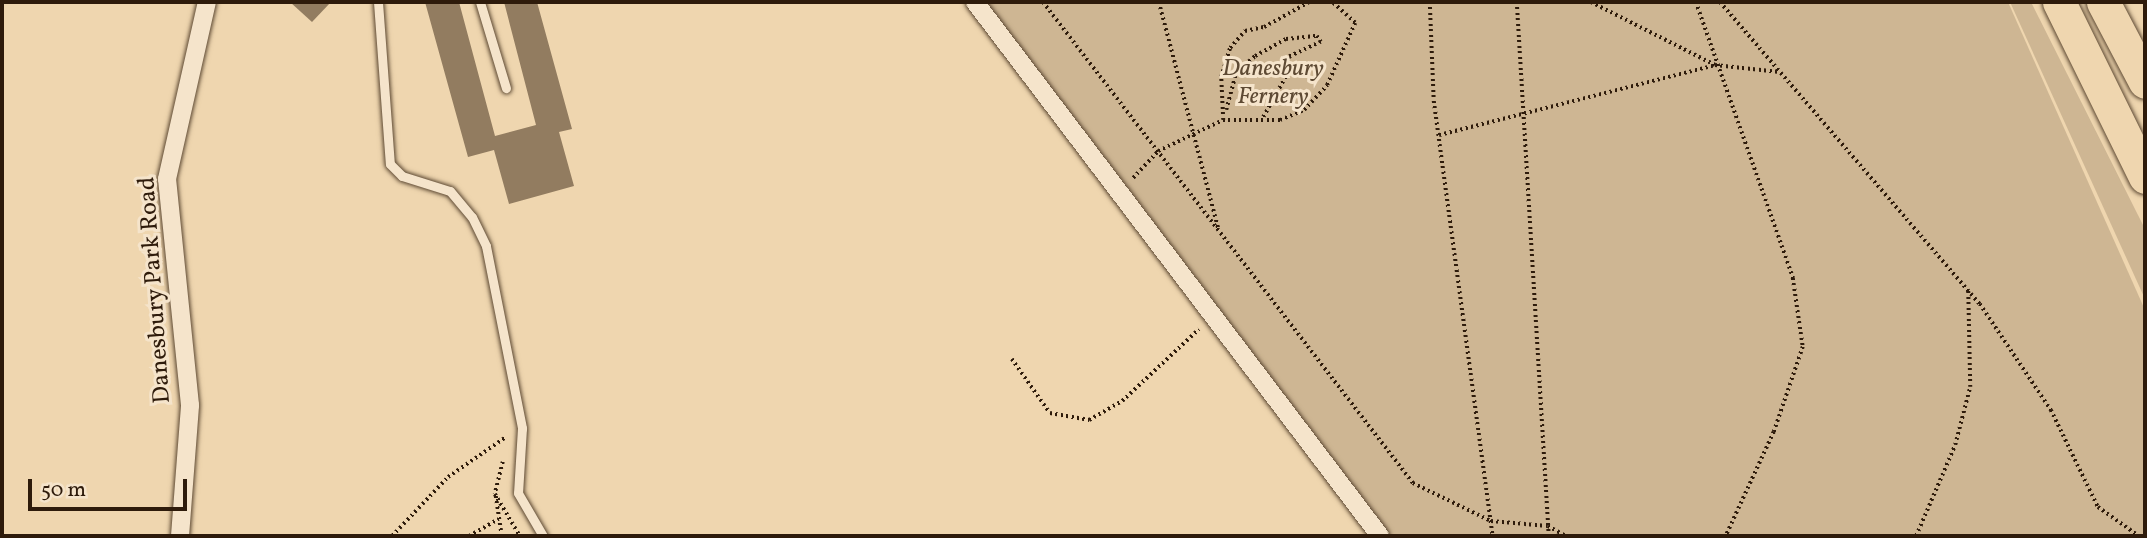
<!DOCTYPE html>
<style>
body{margin:0}
#map{position:relative;width:2147px;height:538px;overflow:hidden;background:#efd6af;font-family:Vollkorn,serif}
div>[style]{position:absolute}
[style*='--x']{left:calc(var(--x)*1px);top:calc(var(--y)*1px);width:calc(var(--w)*1px);rotate:calc(var(--a)*1deg)}
.green>*{inset:0;background:#ceb693}
.building>*{inset:0;background:#927c60}
.path>*{height:3.5px;margin-top:-1.75px;transform-origin:0;background:repeating-linear-gradient(90deg,#2e1b0b 0 2px,transparent 0 5.5px)}
.roads{filter:drop-shadow(0 0 2px #5e4a34) drop-shadow(0 0 2px #5e4a34)}
.lane>*{height:9px;margin:-4.5px;padding:0 4.5px;transform-origin:4.5px;border-radius:4.5px;background:#f5e4cb}
.street>*{height:18px;margin:-9px;padding:0 9px;transform-origin:9px;border-radius:9px;background:#f5e4cb}
.highway>*{height:33px;margin:-16.5px;padding:0 16.5px;transform-origin:16.5px;border-radius:16.5px;background:#efd6af}
span{translate:-50% -50%;white-space:nowrap;text-align:center;line-height:1.15;-webkit-text-stroke:6px #f5e4cb;paint-order:stroke}
.park-label{font-size:24px;color:#5e4a34;font-style:italic}
.street-label{font-size:24px;color:#2e1b0b}
.frame{position:absolute;inset:0;border:4px solid #2e1b0b;pointer-events:none}
.scale{position:absolute;left:28px;top:479px;width:159px;height:32px;box-sizing:border-box;border:4px solid #2e1b0b;border-top:0;padding-left:9px;font-size:21px;line-height:24px;white-space:nowrap;color:#2e1b0b;-webkit-text-stroke:5px #f5e4cb;paint-order:stroke}
</style>
<div id="map">
<div class="green">
<div style="clip-path:polygon(971px 2px,2008px 2px,2145px 310px,2145px 536px,1380px 536px)"></div>
<div style="clip-path:polygon(2010px 2px,2031px 2px,2145px 229px,2145px 299px)"></div>
</div>
<div class="building">
<div style="clip-path:polygon(290px 2px,331px 2px,312px 22px)"></div>
<div style="clip-path:polygon(425px 2px,459px 2px,495px 136px,536px 125px,504px 2px,537px 2px,572px 129px,559px 132px,574px 186px,509px 204px,494px 150px,468px 157px)"></div>
</div>
<div class="path">
<div style="--x:1043;--y:2;--w:607;--a:52.43"></div>
<div style="--x:1413;--y:483;--w:87;--a:26"></div>
<div style="--x:1491;--y:521;--w:57;--a:5"></div>
<div style="--x:1548;--y:526;--w:21;--a:29"></div>
<div style="--x:1159;--y:2;--w:236;--a:75.3"></div>
<div style="--x:1430;--y:2;--w:99;--a:87.7"></div>
<div style="--x:1434;--y:101;--w:439;--a:82.3"></div>
<div style="--x:1517;--y:2;--w:535;--a:86.57"></div>
<div style="--x:1591;--y:2;--w:139;--a:26.9"></div>
<div style="--x:1715;--y:65;--w:65;--a:6.1"></div>
<div style="--x:1696;--y:2;--w:293;--a:70.6"></div>
<div style="--x:1793;--y:278;--w:70;--a:81.8"></div>
<div style="--x:1803;--y:347;--w:90;--a:108.8"></div>
<div style="--x:1774;--y:432;--w:115;--a:114.8"></div>
<div style="--x:1720;--y:2;--w:399;--a:49.3"></div>
<div style="--x:1980;--y:304;--w:128;--a:56.2"></div>
<div style="--x:2051;--y:410;--w:108;--a:64.1"></div>
<div style="--x:2098;--y:507;--w:50;--a:35.3"></div>
<div style="--x:1226;--y:110;--w:39;--a:-75"></div>
<div style="--x:1236;--y:72;--w:25;--a:-40"></div>
<div style="--x:1255;--y:56;--w:35;--a:-29"></div>
<div style="--x:1286;--y:39;--w:31;--a:-6"></div>
<div style="--x:1317;--y:36;--w:7;--a:56"></div>
<div style="--x:1321;--y:42;--w:35;--a:155"></div>
<div style="--x:1289;--y:57;--w:20;--a:99"></div>
<div style="--x:1286;--y:77;--w:49;--a:119.2"></div>
<div style="--x:1223;--y:120;--w:43;--a:-92.7"></div>
<div style="--x:1221;--y:77;--w:30;--a:-73"></div>
<div style="--x:1230;--y:48;--w:23;--a:-49"></div>
<div style="--x:1245;--y:31;--w:19;--a:-12"></div>
<div style="--x:1264;--y:27;--w:51;--a:-29.1"></div>
<div style="--x:1439;--y:135;--w:285;--a:-14.2"></div>
<div style="--x:1133;--y:178;--w:37;--a:-47"></div>
<div style="--x:1158;--y:151;--w:72;--a:-25.5"></div>
<div style="--x:1223;--y:120;--w:57;--a:0"></div>
<div style="--x:1280;--y:120;--w:26;--a:-23"></div>
<div style="--x:1304;--y:110;--w:34;--a:-47"></div>
<div style="--x:1327;--y:85;--w:68;--a:-65.7"></div>
<div style="--x:1355;--y:23;--w:31;--a:-138"></div>
<div style="--x:1012;--y:359;--w:66;--a:54.9"></div>
<div style="--x:1050;--y:413;--w:40;--a:10"></div>
<div style="--x:1089;--y:420;--w:38;--a:-30"></div>
<div style="--x:1122;--y:401;--w:105;--a:-43.1"></div>
<div style="--x:503;--y:462;--w:33;--a:104"></div>
<div style="--x:495;--y:494;--w:49;--a:59.2"></div>
<div style="--x:496;--y:496;--w:40;--a:81.5"></div>
<div style="--x:392;--y:536;--w:81;--a:-46.5"></div>
<div style="--x:448;--y:477;--w:70;--a:-34.6"></div>
<div style="--x:469;--y:536;--w:34;--a:-30"></div>
<div style="--x:1916;--y:536;--w:99;--a:-66.8"></div>
<div style="--x:1955;--y:445;--w:60;--a:-75.5"></div>
<div style="--x:1970;--y:387;--w:97;--a:-91.2"></div>
</div>
<div class="roads">
<div class="lane">
<div style="--x:378;--y:2;--w:162;--a:85.8"></div>
<div style="--x:390;--y:164;--w:17;--a:45"></div>
<div style="--x:402;--y:176;--w:50;--a:17.4"></div>
<div style="--x:450;--y:191;--w:34;--a:50"></div>
<div style="--x:472;--y:217;--w:32;--a:64"></div>
<div style="--x:486;--y:246;--w:186;--a:78.8"></div>
<div style="--x:522;--y:428;--w:65;--a:93.5"></div>
<div style="--x:518;--y:493;--w:50;--a:59.8"></div>
<div style="--x:480;--y:2;--w:90;--a:73.2"></div>
</div>
<div class="street">
<div style="--x:975;--y:2;--w:670;--a:52.82"></div>
<div style="--x:180;--y:536;--w:131;--a:-85.6"></div>
<div style="--x:190;--y:405;--w:227;--a:-95.8"></div>
<div style="--x:167;--y:179;--w:181;--a:-77.3"></div>
</div>
<div class="highway">
<div style="--x:2059;--y:2;--w:195;--a:63.8"></div>
<div style="--x:2103;--y:2;--w:90;--a:62.3"></div>
</div>
</div>
<div class="park-label">
<span style="left:1273px;top:84px">Danesbury<br>Fernery</span>
</div>
<div class="street-label">
<span style="left:156px;top:290px;rotate:-94deg">Danesbury Park Road</span>
</div>
<div class="frame"></div>
<div class="scale">50 m</div>
</div>
